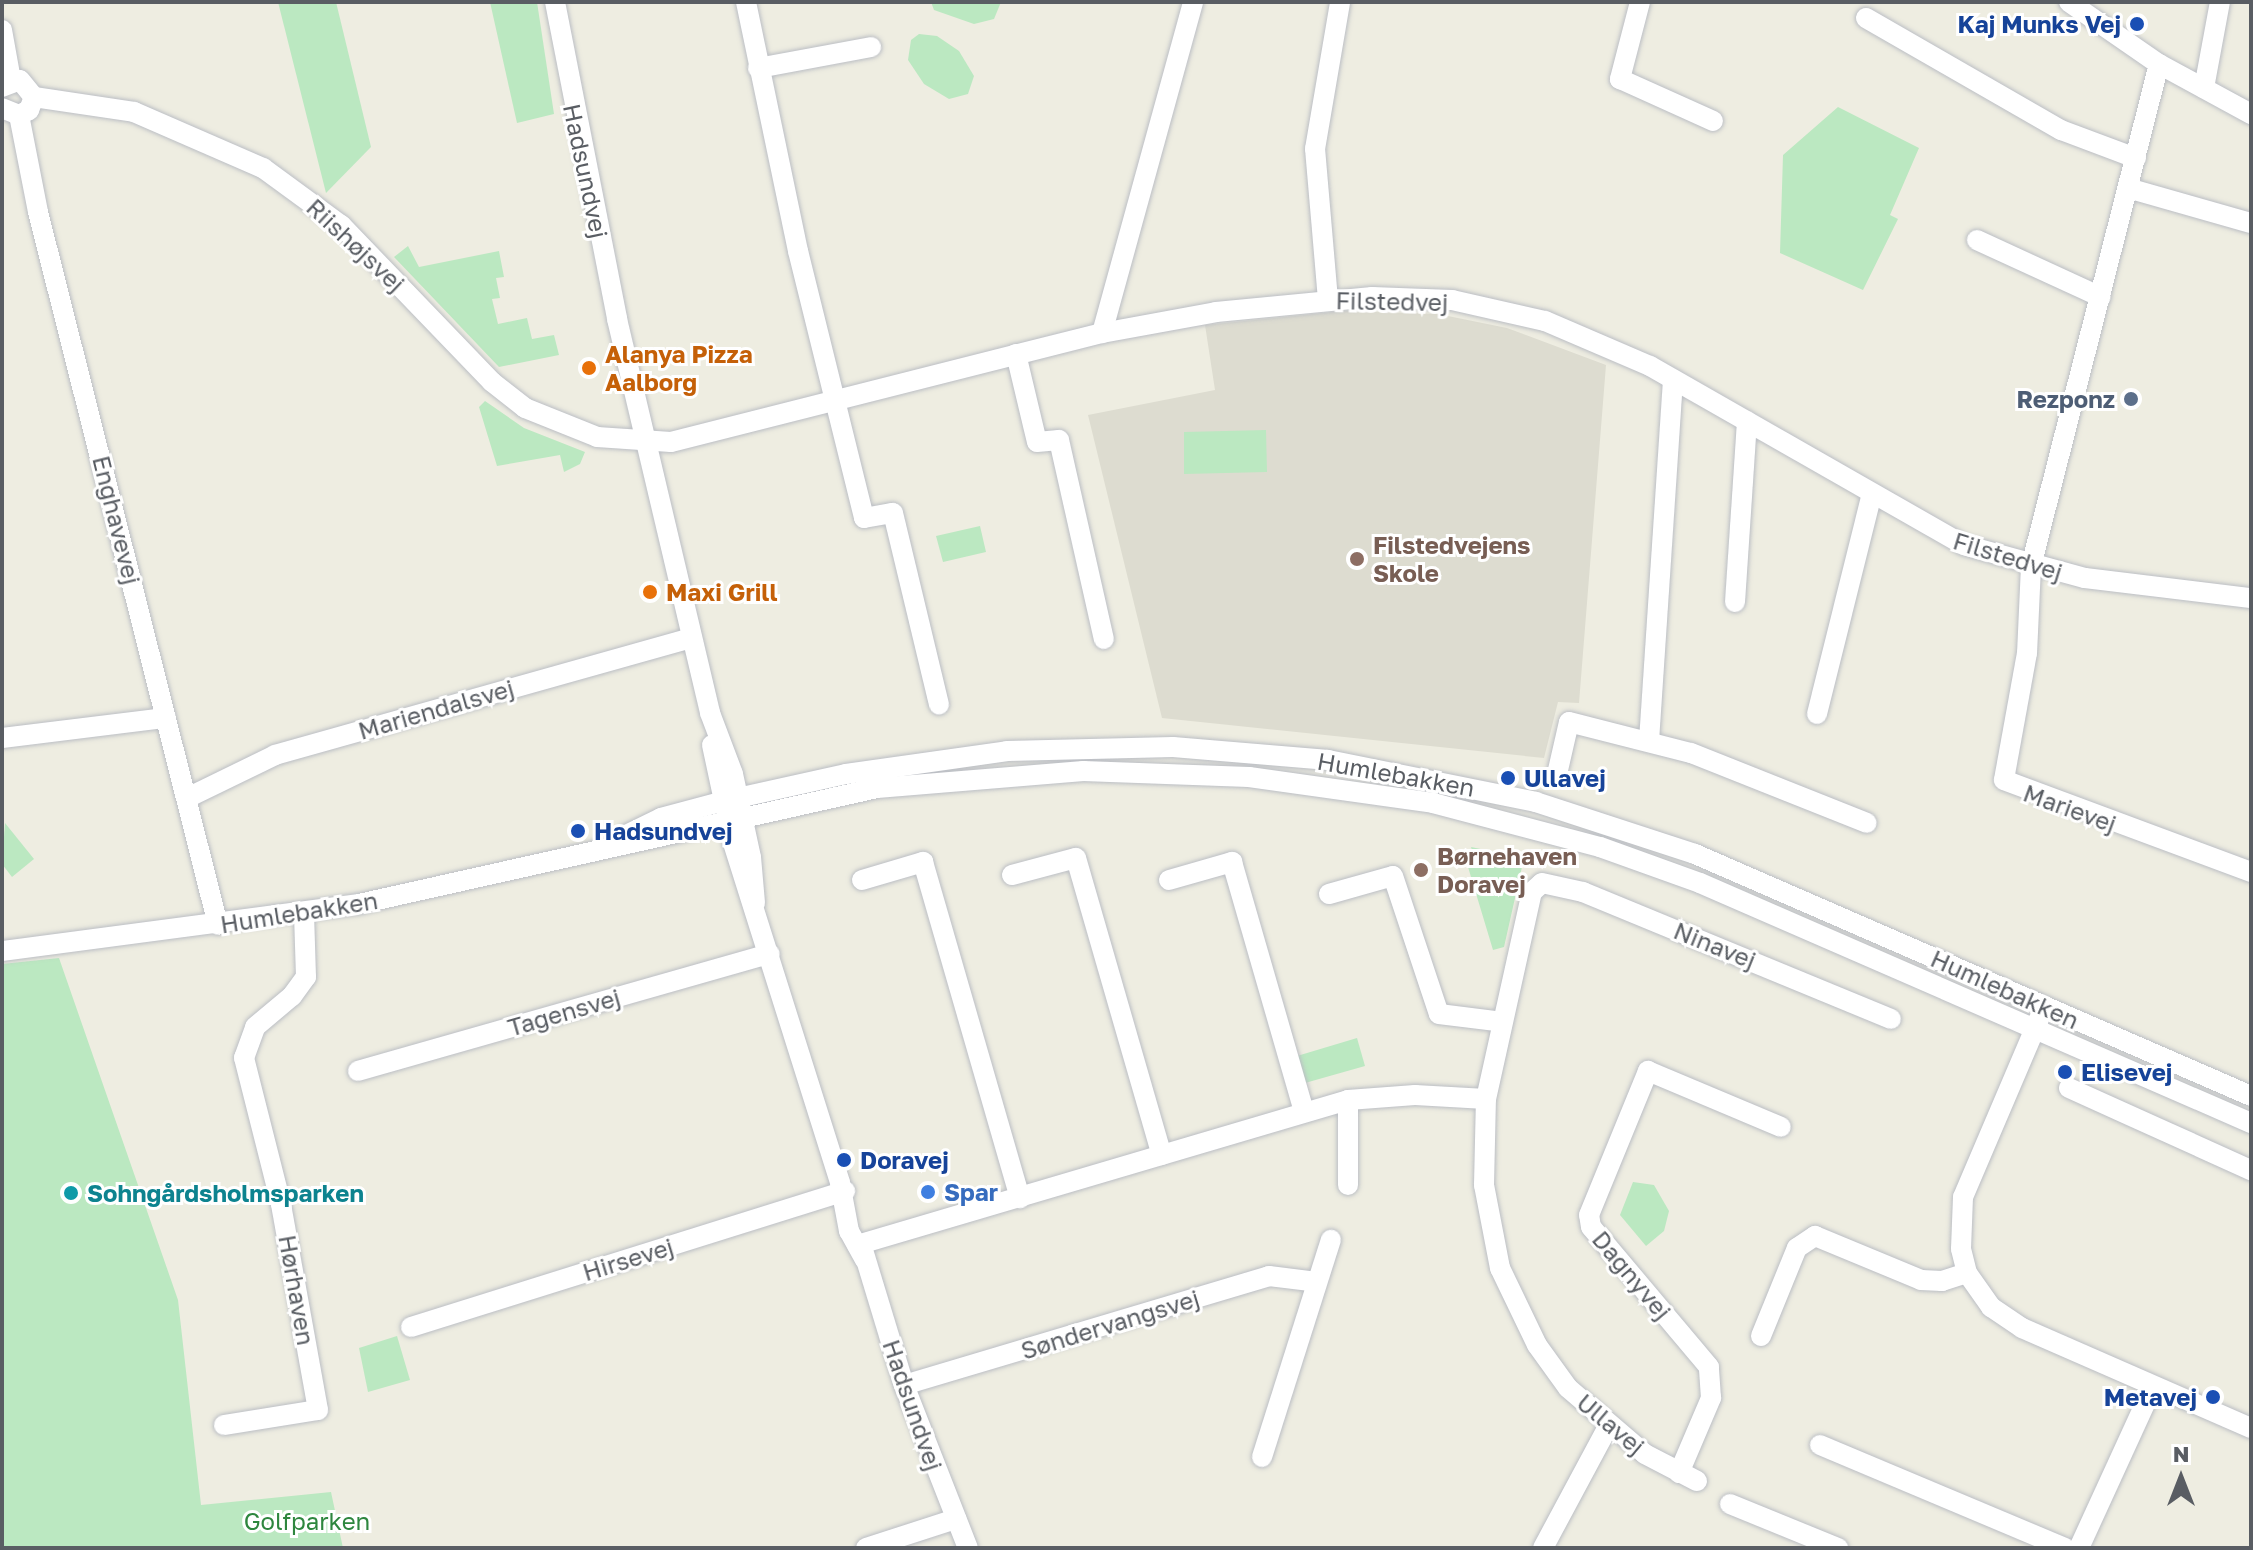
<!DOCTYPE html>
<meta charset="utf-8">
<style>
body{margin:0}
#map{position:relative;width:2253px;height:1550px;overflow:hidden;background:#eeede1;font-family:"Golos Text",sans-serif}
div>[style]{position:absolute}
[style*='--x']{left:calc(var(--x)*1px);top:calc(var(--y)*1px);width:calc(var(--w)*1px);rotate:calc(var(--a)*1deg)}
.education>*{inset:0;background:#dddcd0}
.green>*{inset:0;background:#bbe8c1}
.roads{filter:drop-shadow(0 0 2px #bbbec4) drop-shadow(0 0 2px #bbbec4)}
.minor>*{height:20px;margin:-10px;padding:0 10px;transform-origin:10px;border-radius:10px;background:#fff}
.dots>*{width:22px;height:22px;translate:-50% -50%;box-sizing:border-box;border:4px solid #fff;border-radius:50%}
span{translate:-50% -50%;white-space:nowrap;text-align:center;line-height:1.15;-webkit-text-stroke:6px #fff;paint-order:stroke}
.transit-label{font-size:24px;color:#164399;font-weight:700}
.right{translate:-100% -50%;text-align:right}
.left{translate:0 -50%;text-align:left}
.street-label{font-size:24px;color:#595d63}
.food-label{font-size:24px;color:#c56008;font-weight:700}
.service-label{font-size:24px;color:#4e5e75;font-weight:700}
.education-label{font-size:24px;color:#785e54;font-weight:700}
.shop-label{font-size:24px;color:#366cbe;font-weight:700}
.culture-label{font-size:24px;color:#0d838f;font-weight:700}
.park-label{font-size:24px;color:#2e863e}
.frame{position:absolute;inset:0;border:4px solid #595d63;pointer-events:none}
.north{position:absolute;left:2141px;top:1438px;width:80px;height:80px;-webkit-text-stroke:6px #fff;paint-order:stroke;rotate:0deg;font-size:22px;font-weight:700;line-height:32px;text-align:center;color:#595d63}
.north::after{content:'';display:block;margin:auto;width:28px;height:36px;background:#595d63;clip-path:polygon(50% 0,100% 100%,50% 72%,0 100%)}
</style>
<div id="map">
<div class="education">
<div style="clip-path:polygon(1343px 311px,1438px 314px,1507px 328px,1606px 365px,1579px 703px,1558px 702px,1544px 758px,1162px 718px,1088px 415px,1215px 390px,1205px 325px)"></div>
</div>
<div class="green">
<div style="clip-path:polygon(278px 2px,336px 2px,371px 147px,326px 193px)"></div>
<div style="clip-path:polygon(490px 2px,537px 2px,554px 114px,517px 123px)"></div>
<div style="clip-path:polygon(931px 2px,1001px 2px,994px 19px,974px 24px,934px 10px)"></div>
<div style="clip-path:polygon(919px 34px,937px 36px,959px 51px,974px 76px,968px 94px,949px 99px,924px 84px,908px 60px,911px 40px)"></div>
<div style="clip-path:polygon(1838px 107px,1919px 148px,1890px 215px,1898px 219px,1863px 290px,1780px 253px,1783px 155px)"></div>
<div style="clip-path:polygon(408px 246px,419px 267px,499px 251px,504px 277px,496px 278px,500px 298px,492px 299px,498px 324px,527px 318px,532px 339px,554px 335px,559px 355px,499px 367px,394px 257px)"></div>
<div style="clip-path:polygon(485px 401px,524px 428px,585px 452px,580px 464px,564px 472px,560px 455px,497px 466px,479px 407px)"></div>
<div style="clip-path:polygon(1266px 430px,1267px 472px,1184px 474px,1184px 432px)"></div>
<div style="clip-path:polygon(980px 526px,986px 552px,943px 562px,936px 536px)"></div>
<div style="clip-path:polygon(5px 823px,34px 859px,12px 877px,2px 864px)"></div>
<div style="clip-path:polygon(1471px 847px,1524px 858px,1504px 947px,1493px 950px,1468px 867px,1476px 863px)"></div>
<div style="clip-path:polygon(59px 958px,178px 1300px,201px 1505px,331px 1492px,343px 1548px,2px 1548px,2px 964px)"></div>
<div style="clip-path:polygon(1357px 1038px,1365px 1066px,1305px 1083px,1297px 1056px)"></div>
<div style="clip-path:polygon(1633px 1182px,1654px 1185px,1669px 1211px,1664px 1231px,1646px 1246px,1620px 1215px)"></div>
<div style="clip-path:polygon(397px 1336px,410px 1380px,368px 1392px,359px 1348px)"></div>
</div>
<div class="roads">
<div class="minor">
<div style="--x:555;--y:2;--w:323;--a:78.9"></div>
<div style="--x:617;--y:319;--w:405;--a:76.7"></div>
<div style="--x:710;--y:713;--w:65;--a:69.3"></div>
<div style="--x:733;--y:774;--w:85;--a:77.8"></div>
<div style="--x:751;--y:857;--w:46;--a:85"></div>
<div style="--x:746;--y:2;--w:254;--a:78.2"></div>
<div style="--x:798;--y:251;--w:275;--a:76.1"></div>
<div style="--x:864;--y:518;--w:29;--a:-10"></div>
<div style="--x:893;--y:513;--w:197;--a:76.5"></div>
<div style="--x:1640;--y:2;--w:80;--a:104.6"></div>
<div style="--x:1620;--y:79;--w:102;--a:24.3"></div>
<div style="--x:2069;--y:2;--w:109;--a:34.6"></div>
<div style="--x:2159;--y:64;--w:105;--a:28.5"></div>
<div style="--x:1866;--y:18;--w:225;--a:29.9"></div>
<div style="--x:2061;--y:130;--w:80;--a:20.5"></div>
<div style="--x:2;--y:30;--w:51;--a:79.8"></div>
<div style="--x:2159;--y:64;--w:518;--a:104.3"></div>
<div style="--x:2031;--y:566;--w:87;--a:92.6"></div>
<div style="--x:2027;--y:653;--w:129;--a:100.3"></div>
<div style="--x:2004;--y:780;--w:264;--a:20.4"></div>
<div style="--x:758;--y:68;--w:115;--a:-10.5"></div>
<div style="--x:2;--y:87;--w:19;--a:-21"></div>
<div style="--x:20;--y:80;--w:22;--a:51"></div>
<div style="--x:34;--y:97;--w:14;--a:111"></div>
<div style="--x:29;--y:110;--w:11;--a:153"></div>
<div style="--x:19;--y:115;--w:18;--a:-158"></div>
<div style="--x:2204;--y:88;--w:87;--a:-79.5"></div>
<div style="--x:34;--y:97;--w:101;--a:8.5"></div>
<div style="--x:134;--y:112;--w:141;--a:23.5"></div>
<div style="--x:263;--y:168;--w:97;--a:36.2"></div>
<div style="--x:341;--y:225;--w:218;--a:46.1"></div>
<div style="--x:492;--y:382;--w:42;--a:38.2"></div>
<div style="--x:525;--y:408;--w:78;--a:21.9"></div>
<div style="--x:597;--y:437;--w:74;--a:3.9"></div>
<div style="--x:671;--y:442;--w:445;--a:-14.2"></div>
<div style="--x:1102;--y:333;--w:116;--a:-10.4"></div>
<div style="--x:1216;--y:312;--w:157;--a:-5.5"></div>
<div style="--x:1372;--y:297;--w:80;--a:2.1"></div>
<div style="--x:1452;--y:300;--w:95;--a:12.7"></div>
<div style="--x:1545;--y:321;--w:114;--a:23.2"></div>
<div style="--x:1650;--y:366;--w:361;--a:29.7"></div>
<div style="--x:1964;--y:545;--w:125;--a:15.3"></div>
<div style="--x:2085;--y:578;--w:167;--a:6.9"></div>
<div style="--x:19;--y:115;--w:99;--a:78.9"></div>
<div style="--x:38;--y:212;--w:735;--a:75.83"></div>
<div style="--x:2128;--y:188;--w:128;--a:15.9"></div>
<div style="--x:1977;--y:240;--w:136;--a:24.7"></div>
<div style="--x:1328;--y:300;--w:152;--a:-94.9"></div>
<div style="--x:1315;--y:149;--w:149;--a:-80.3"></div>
<div style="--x:1102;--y:333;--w:343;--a:-74.6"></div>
<div style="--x:1016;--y:354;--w:90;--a:76.6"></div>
<div style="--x:1037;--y:442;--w:22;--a:-5"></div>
<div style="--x:1059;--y:440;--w:204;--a:77.3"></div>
<div style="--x:1735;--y:602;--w:181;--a:-86.2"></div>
<div style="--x:1817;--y:714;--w:227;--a:-76"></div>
<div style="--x:2;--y:738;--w:165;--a:-7"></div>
<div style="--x:1649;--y:741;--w:362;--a:-86.2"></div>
<div style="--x:712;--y:745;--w:100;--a:77.9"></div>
<div style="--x:733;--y:843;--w:356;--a:72.5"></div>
<div style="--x:840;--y:1183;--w:49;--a:79.4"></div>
<div style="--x:849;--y:1231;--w:33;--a:61"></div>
<div style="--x:1558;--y:770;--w:49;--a:-77.1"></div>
<div style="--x:1569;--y:722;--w:126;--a:14.3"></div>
<div style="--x:1691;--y:753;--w:189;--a:21.7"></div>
<div style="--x:187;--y:798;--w:98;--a:-26"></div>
<div style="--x:275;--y:755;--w:432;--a:-15.7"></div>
<div style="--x:618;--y:839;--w:48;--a:-26"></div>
<div style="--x:661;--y:818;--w:65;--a:-15.1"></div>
<div style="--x:724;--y:801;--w:125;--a:-12.5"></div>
<div style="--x:846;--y:774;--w:163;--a:-8.1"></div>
<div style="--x:1007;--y:751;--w:166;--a:-1.4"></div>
<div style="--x:1173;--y:747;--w:156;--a:4.8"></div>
<div style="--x:1328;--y:760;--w:212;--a:11.4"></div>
<div style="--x:1536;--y:802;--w:167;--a:18.1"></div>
<div style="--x:1695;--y:854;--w:606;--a:23.52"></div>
<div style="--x:1012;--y:875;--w:66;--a:-14.9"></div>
<div style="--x:1076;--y:858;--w:309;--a:73.9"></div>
<div style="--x:862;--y:880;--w:64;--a:-16.4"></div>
<div style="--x:923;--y:862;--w:350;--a:73.9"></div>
<div style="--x:1169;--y:880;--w:66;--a:-15.9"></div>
<div style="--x:1232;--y:862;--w:259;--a:73.9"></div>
<div style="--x:1329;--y:894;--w:66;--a:-15.7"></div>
<div style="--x:1393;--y:876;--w:145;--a:71.6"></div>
<div style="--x:1439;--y:1014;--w:64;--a:7.1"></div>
<div style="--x:2;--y:951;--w:360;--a:-7.5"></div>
<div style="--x:359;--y:904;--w:531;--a:-12.62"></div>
<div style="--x:877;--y:788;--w:207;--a:-4.7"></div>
<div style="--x:1083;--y:771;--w:166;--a:2.1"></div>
<div style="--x:1249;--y:777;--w:186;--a:8"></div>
<div style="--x:1433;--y:803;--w:173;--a:14.8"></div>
<div style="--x:1600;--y:847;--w:106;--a:19.8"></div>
<div style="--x:1700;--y:883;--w:601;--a:23.54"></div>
<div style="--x:2039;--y:1019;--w:194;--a:113.1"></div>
<div style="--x:1963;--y:1197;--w:52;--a:92.2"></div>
<div style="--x:1961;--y:1249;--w:25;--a:76"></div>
<div style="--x:1967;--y:1273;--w:42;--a:54.8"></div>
<div style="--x:1991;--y:1307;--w:37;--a:34"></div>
<div style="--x:2022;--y:1328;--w:250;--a:23.6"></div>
<div style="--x:358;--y:1071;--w:428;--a:-15.9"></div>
<div style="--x:2069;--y:1088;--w:200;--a:24.3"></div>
<div style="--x:1348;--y:1185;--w:85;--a:-90"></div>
<div style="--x:857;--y:1245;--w:512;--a:-16.45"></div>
<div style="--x:1348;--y:1100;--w:67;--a:-4.3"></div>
<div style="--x:1415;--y:1095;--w:71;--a:3.2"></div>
<div style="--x:863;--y:1250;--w:141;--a:73.1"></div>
<div style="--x:904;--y:1385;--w:175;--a:68.6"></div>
<div style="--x:411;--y:1327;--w:455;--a:-17.4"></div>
<div style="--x:1761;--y:1336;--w:95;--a:-67.8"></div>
<div style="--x:1797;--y:1248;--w:22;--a:-34"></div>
<div style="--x:1815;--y:1236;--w:115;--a:22.5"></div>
<div style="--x:1921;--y:1280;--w:21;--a:3"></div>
<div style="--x:1942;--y:1281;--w:26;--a:-18"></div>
<div style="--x:904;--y:1385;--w:381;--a:-16.6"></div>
<div style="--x:1269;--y:1276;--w:48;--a:7.1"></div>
<div style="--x:224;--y:1425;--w:95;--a:-9.1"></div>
<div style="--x:318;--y:1410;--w:209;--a:-100.2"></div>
<div style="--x:281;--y:1204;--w:151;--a:-104.2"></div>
<div style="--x:244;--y:1058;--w:33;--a:-70"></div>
<div style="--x:255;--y:1027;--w:48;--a:-40"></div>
<div style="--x:292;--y:996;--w:24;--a:-54"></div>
<div style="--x:306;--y:977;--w:64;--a:-91.8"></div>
<div style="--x:1820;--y:1445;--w:266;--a:22.8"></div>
<div style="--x:1262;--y:1457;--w:228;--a:-72.4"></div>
<div style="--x:1679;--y:1473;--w:82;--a:-66.9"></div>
<div style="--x:1711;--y:1398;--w:31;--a:-94"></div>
<div style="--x:1709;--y:1367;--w:183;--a:-130.1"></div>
<div style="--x:1591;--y:1227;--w:12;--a:-99"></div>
<div style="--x:1589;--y:1215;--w:156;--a:-67.7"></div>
<div style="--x:1648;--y:1071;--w:144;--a:22.8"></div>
<div style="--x:1697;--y:1481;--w:59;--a:-152.6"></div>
<div style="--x:1645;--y:1454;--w:101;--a:-139.4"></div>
<div style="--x:1568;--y:1388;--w:53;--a:-125.8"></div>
<div style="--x:1537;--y:1345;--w:85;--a:-115.7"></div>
<div style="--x:1500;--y:1268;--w:85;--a:-100.9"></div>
<div style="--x:1484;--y:1185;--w:86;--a:-88.7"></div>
<div style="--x:1486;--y:1099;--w:212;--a:-77.5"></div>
<div style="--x:1532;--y:892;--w:13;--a:-42"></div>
<div style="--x:1542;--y:883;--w:42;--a:12.4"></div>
<div style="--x:1583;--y:892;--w:333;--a:22.4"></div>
<div style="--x:1730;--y:1504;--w:117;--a:22.2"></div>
<div style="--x:866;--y:1548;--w:95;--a:-17.9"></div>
<div style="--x:1543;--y:1548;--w:137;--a:-61.8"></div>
<div style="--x:2079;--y:1548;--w:178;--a:-65.4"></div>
</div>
</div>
<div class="dots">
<div style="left:2137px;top:24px;background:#1a4fb4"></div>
<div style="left:589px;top:368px;background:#e8710a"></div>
<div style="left:2131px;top:399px;background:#5c6f8a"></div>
<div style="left:1357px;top:559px;background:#8d6e63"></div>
<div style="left:650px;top:592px;background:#e8710a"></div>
<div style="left:1508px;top:778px;background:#1a4fb4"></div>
<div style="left:578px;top:831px;background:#1a4fb4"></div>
<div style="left:1421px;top:870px;background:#8d6e63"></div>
<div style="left:2065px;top:1072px;background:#1a4fb4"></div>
<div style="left:844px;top:1160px;background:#1a4fb4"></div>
<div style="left:928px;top:1192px;background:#3f7fe0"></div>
<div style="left:71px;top:1193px;background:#0f9aa8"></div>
<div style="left:2213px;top:1397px;background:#1a4fb4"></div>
</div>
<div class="transit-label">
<span class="right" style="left:2121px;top:24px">Kaj Munks Vej</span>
<span class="left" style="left:1524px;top:778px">Ullavej</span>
<span class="left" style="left:594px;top:831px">Hadsundvej</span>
<span class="left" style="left:2081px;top:1072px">Elisevej</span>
<span class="left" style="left:860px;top:1160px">Doravej</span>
<span class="right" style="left:2197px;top:1397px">Metavej</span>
</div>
<div class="street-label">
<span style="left:586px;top:171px;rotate:78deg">Hadsundvej</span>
<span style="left:356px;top:245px;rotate:43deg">Riishøjsvej</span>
<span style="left:1392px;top:301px;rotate:1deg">Filstedvej</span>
<span style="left:117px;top:520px;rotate:76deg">Enghavevej</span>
<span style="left:2008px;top:556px;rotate:17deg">Filstedvej</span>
<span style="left:436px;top:709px;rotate:-16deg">Mariendalsvej</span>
<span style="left:1396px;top:774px;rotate:10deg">Humlebakken</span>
<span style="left:2070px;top:808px;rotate:20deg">Marievej</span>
<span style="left:299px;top:912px;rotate:-9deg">Humlebakken</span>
<span style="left:1715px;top:945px;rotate:22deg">Ninavej</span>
<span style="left:2005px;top:989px;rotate:24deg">Humlebakken</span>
<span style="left:564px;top:1012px;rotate:-16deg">Tagensvej</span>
<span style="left:628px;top:1259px;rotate:-17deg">Hirsevej</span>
<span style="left:1632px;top:1275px;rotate:50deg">Dagnyvej</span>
<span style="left:297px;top:1290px;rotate:80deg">Hørhaven</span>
<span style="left:1110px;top:1324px;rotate:-17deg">Søndervangsvej</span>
<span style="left:913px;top:1405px;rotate:71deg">Hadsundvej</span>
<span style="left:1611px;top:1424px;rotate:40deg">Ullavej</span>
</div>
<div class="food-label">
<span class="left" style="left:605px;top:368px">Alanya Pizza<br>Aalborg</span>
<span class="left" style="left:666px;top:592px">Maxi Grill</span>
</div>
<div class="service-label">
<span class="right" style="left:2115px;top:399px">Rezponz</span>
</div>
<div class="education-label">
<span class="left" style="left:1373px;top:559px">Filstedvejens<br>Skole</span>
<span class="left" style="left:1437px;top:870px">Børnehaven<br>Doravej</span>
</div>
<div class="shop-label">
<span class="left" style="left:944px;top:1192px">Spar</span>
</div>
<div class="culture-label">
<span class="left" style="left:87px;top:1193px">Sohngårdsholmsparken</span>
</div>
<div class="park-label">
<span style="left:307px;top:1521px">Golfparken</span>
</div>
<div class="frame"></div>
<div class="north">N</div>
</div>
